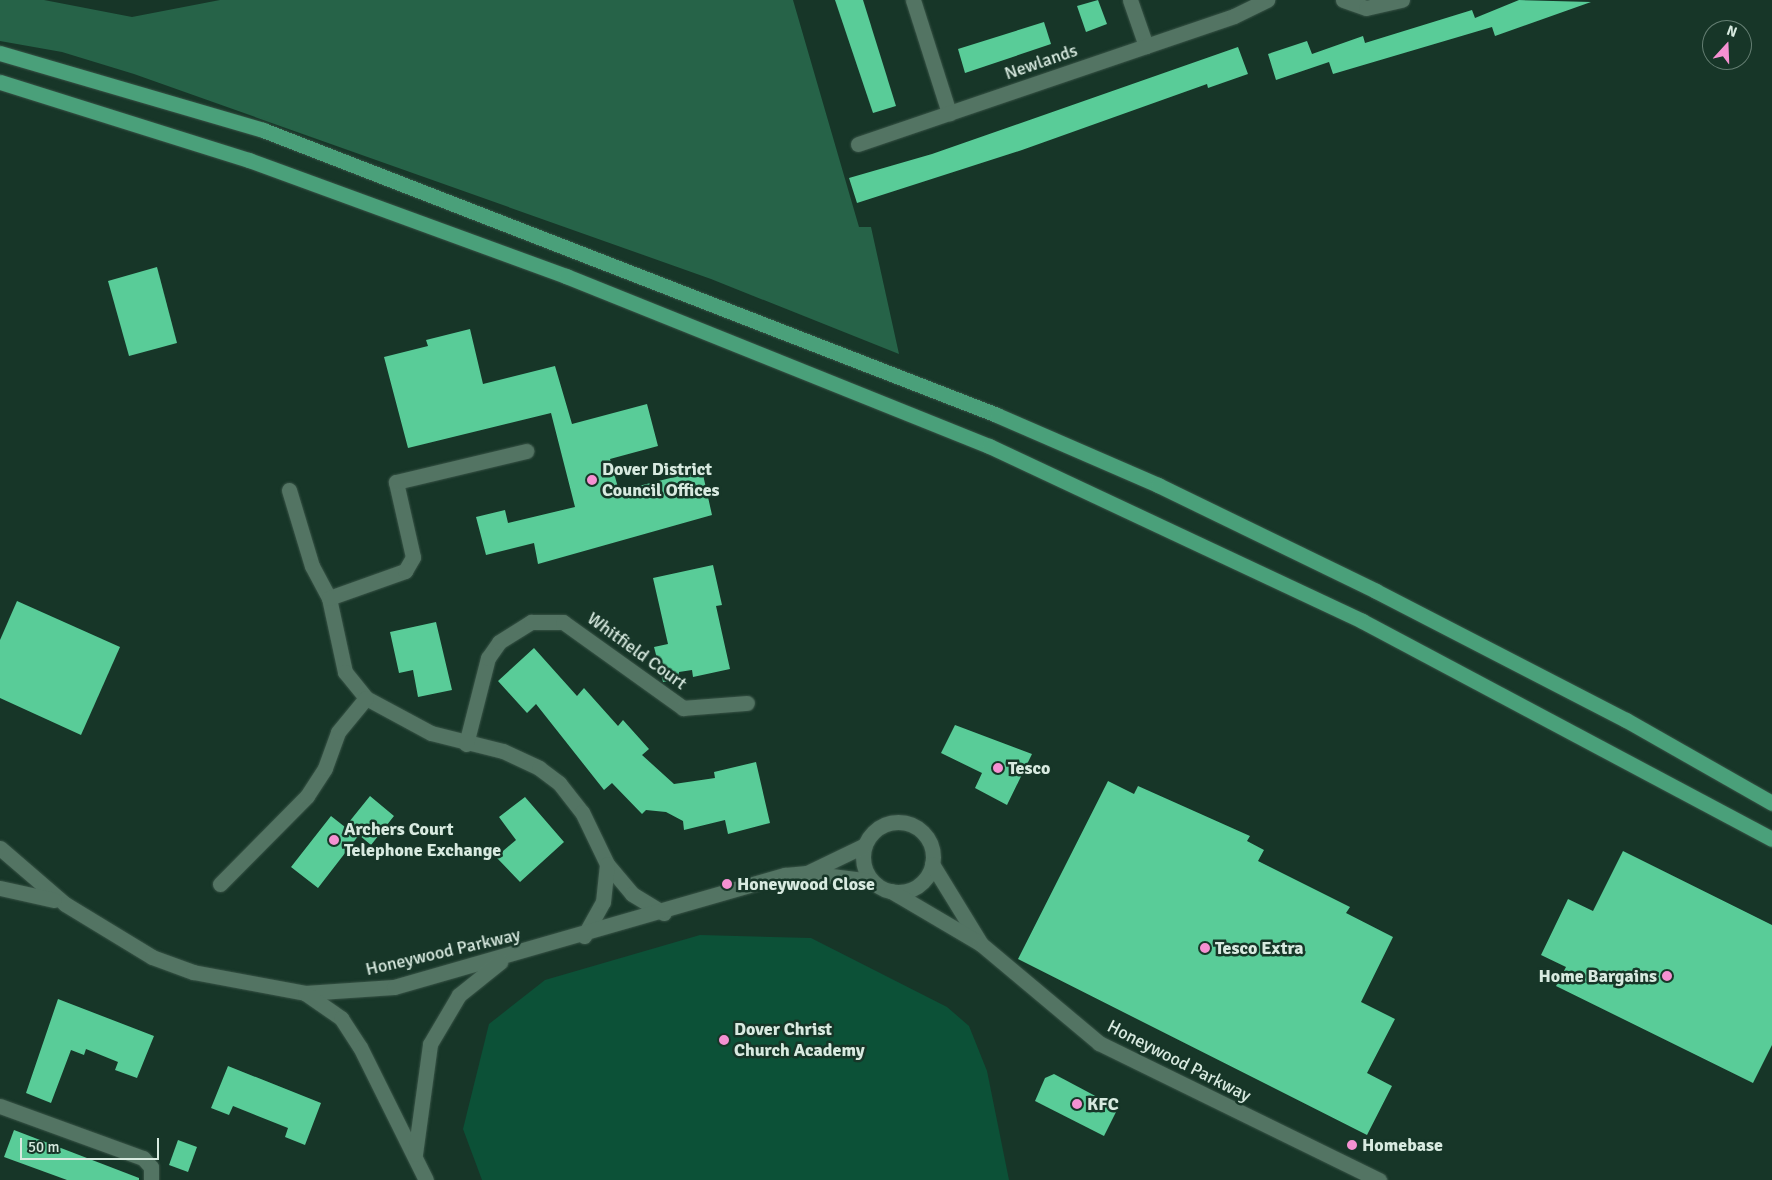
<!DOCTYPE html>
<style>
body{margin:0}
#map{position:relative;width:1772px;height:1180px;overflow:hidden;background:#173628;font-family:Signika,sans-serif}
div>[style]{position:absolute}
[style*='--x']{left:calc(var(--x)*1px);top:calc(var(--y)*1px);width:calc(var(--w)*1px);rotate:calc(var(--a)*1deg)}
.green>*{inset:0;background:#0c5137}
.forest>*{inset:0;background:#266348}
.building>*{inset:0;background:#59cc98}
.roads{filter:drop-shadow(0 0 1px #385346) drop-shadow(0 0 1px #385346)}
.minor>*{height:15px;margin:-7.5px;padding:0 7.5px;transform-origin:7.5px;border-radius:7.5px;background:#537463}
.tertiary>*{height:15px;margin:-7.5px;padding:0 7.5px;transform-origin:7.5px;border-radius:7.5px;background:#537463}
.tertiary>.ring{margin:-7.5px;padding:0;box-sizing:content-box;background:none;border:15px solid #537463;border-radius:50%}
.trunk>*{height:15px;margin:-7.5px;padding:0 7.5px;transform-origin:7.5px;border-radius:7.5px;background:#4aa07a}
.dots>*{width:14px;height:14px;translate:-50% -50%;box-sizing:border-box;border:2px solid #173628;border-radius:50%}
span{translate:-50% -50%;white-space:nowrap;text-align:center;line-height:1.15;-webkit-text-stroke:5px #173628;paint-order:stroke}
.street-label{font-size:18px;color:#d8eae0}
.poi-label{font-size:18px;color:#d8eae0;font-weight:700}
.left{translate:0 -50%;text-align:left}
.right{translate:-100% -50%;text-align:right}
.north{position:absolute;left:1702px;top:20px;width:50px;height:50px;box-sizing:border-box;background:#173628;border:1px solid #647e72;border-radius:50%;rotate:20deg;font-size:14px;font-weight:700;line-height:20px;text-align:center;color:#d8eae0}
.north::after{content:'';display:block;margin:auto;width:18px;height:22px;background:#f591d2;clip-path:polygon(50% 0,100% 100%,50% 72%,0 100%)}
.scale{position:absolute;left:20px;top:1138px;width:139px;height:22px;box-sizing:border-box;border:2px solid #d8eae0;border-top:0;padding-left:6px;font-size:15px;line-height:18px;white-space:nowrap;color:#d8eae0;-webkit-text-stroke:4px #173628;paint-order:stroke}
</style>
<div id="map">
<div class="green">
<div style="clip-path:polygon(700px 935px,811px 938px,947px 1007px,969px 1026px,987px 1071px,1009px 1180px,482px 1180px,463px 1129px,489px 1024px,545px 980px)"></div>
</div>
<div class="forest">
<div style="clip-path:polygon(0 0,44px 0,132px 17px,220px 0,793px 0,859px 227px,871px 227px,899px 354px,711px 279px,134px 74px,62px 52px,0 41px)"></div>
</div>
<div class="building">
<div style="clip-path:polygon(835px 0,863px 0,896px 106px,873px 113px)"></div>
<div style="clip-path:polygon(1098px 0,1107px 24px,1086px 32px,1077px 6px)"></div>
<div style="clip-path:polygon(1519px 0,1591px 2px,1495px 36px,1492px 27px,1333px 74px,1329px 62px,1276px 80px,1268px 54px,1307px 41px,1312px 54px,1363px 36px,1365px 43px,1472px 10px,1475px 18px)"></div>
<div style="clip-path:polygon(1044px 22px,1051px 44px,965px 73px,958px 49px)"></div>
<div style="clip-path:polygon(1238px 47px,1248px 74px,1208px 88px,1207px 84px,1022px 150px,857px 203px,849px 178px,932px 154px)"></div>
<div style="clip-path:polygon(157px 267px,177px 343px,129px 356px,108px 281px)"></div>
<div style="clip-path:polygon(470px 329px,483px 384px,555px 366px,572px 424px,647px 404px,658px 446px,610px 459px,619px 491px,702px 470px,712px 515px,538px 564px,534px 543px,486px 555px,476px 517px,505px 510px,508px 523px,575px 507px,551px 413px,408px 448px,384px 357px,428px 346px,426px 340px)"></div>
<div style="clip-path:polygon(713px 565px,722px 605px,716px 606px,730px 669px,693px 677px,692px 670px,679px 672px,679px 680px,663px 682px,654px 647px,668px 644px,653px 578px)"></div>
<div style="clip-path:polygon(17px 601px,120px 647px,81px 735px,0 698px,0 640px)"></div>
<div style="clip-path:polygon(436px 622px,452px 690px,418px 697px,413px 670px,399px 673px,390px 632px)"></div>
<div style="clip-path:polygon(534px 648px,577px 696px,584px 688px,618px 726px,623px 720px,649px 749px,642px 755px,674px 784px,715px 778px,714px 772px,756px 762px,770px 823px,728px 834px,725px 820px,684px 830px,683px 821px,666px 812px,646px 810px,642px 814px,612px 783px,604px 790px,536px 704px,527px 713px,498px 681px)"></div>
<div style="clip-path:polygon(955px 725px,1032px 754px,1007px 805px,975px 788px,982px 773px,941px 753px)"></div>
<div style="clip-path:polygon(1108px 781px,1134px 794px,1138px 786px,1250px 836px,1247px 841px,1264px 850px,1258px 861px,1350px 907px,1346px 913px,1393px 937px,1361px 1002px,1395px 1019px,1367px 1073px,1392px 1086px,1367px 1135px,1018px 959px)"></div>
<div style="clip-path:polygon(370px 796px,394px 816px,371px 845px,359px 835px,318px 888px,291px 867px,331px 816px,345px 827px)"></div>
<div style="clip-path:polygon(525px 797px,564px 842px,520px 882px,496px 857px,516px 840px,499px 817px)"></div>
<div style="clip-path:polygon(1623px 851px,1772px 925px,1772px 1045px,1753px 1083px,1556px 986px,1566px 967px,1541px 955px,1568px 899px,1593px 911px)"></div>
<div style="clip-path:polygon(58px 999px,154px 1036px,137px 1078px,115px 1070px,118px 1062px,86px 1049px,84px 1055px,71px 1050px,51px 1103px,26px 1093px)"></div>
<div style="clip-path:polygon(228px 1066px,321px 1103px,305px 1145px,285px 1137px,288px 1128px,233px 1106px,229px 1115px,211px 1108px)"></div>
<div style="clip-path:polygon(1054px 1074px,1118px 1108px,1104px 1136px,1035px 1101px,1045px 1078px)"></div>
<div style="clip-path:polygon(14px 1130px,139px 1178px,139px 1180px,67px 1180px,4px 1157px)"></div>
<div style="clip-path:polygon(178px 1140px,197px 1147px,188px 1172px,169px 1165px)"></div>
</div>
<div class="roads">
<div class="minor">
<div style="--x:913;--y:0;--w:119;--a:72.3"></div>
<div style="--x:1130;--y:0;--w:49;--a:70.8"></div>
<div style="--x:1343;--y:0;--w:24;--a:19"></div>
<div style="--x:1366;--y:8;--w:37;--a:-13"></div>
<div style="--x:858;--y:144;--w:397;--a:-18.8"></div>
<div style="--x:1234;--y:16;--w:37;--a:-26"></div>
<div style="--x:289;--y:490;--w:79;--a:73.2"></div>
<div style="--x:312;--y:566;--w:36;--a:62"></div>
<div style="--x:329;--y:598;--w:76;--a:77.8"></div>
<div style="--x:345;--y:672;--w:33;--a:51"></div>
<div style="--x:366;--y:698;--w:74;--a:28.3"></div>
<div style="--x:431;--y:733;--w:74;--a:14"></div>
<div style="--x:503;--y:751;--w:40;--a:25"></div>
<div style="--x:539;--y:768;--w:25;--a:37"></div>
<div style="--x:559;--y:783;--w:37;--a:52"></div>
<div style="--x:582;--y:812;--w:58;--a:64.3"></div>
<div style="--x:607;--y:864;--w:39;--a:50"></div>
<div style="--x:632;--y:894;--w:37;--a:31"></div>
<div style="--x:329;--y:598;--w:81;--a:-19.6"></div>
<div style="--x:405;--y:571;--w:16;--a:-60"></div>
<div style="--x:413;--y:557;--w:77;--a:-102.8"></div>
<div style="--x:396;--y:482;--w:134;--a:-13.4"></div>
<div style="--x:466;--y:744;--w:89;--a:-75.7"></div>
<div style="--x:488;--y:658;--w:19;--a:-55"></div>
<div style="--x:499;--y:642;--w:38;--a:-32"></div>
<div style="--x:531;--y:622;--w:32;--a:0"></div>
<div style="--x:563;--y:622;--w:148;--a:35.6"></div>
<div style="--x:683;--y:708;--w:64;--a:-4.5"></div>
<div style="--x:220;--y:884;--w:124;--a:-45.3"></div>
<div style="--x:307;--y:796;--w:33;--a:-57"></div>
<div style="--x:325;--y:768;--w:38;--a:-70"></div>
<div style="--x:338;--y:732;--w:44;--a:-50.5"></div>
<div style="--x:584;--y:936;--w:39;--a:-61"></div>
<div style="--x:603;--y:902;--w:38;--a:-84"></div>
<div style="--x:0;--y:1106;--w:152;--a:20"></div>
<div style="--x:143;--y:1158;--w:12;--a:48"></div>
<div style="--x:151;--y:1167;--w:13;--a:90"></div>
</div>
<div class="tertiary">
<div class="ring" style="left:863px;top:822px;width:55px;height:55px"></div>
<div style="--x:0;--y:848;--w:86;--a:40.7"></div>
<div style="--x:65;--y:904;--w:102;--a:31.3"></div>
<div style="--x:152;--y:957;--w:44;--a:20.1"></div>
<div style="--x:193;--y:972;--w:114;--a:10.6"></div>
<div style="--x:305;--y:993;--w:89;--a:-3.9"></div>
<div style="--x:394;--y:987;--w:407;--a:-16"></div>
<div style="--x:785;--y:875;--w:22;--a:-5"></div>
<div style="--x:807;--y:873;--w:65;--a:7"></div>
<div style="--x:932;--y:864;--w:94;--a:58.5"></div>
<div style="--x:807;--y:873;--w:64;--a:-25.8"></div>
<div style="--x:0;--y:888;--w:55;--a:12.5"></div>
<div style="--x:891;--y:891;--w:104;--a:30.5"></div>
<div style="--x:981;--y:944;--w:154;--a:40"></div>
<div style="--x:1099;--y:1043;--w:312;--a:26.1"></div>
<div style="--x:305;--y:993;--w:44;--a:34.8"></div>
<div style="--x:341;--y:1018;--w:35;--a:57"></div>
<div style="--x:360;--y:1047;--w:148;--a:63.6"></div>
<div style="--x:415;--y:1154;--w:111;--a:-82.2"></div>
<div style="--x:430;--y:1044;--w:57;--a:-59.4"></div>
<div style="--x:459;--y:995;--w:53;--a:-38.8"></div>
</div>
<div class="trunk">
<div style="--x:0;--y:53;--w:274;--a:16.3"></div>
<div style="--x:263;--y:130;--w:787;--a:21.22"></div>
<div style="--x:997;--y:415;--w:176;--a:23.5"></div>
<div style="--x:1158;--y:485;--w:242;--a:25.9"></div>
<div style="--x:1376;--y:591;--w:281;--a:27.3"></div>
<div style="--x:1626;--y:720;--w:168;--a:29.6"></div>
<div style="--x:0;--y:82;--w:261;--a:17.4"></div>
<div style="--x:249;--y:160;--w:338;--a:20.1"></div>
<div style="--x:566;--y:276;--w:456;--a:21.9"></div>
<div style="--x:989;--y:446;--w:412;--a:25.1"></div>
<div style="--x:1362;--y:621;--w:464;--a:28"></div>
</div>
</div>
<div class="dots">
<div style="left:592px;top:480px;background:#f591d2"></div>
<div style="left:998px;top:768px;background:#f591d2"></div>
<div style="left:334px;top:840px;background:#f591d2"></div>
<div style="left:727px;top:884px;background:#f591d2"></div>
<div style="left:1205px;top:948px;background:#f591d2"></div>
<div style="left:1667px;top:976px;background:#f591d2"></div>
<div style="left:724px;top:1040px;background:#f591d2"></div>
<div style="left:1077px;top:1104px;background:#f591d2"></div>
<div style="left:1352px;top:1145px;background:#f591d2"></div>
</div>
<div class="street-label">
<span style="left:1041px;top:62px;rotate:-19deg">Newlands</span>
<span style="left:637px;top:651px;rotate:36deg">Whitfield Court</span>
<span style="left:443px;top:952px;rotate:-13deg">Honeywood Parkway</span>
<span style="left:1179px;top:1061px;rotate:27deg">Honeywood Parkway</span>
</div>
<div class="poi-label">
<span class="left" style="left:602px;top:480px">Dover District<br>Council Offices</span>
<span class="left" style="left:1008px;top:768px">Tesco</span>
<span class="left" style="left:344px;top:840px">Archers Court<br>Telephone Exchange</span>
<span class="left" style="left:737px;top:884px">Honeywood Close</span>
<span class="left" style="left:1215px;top:948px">Tesco Extra</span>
<span class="right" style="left:1657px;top:976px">Home Bargains</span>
<span class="left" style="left:734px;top:1040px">Dover Christ<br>Church Academy</span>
<span class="left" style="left:1087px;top:1104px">KFC</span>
<span class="left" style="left:1362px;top:1145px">Homebase</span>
</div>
<div class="north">N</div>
<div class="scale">50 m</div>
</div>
